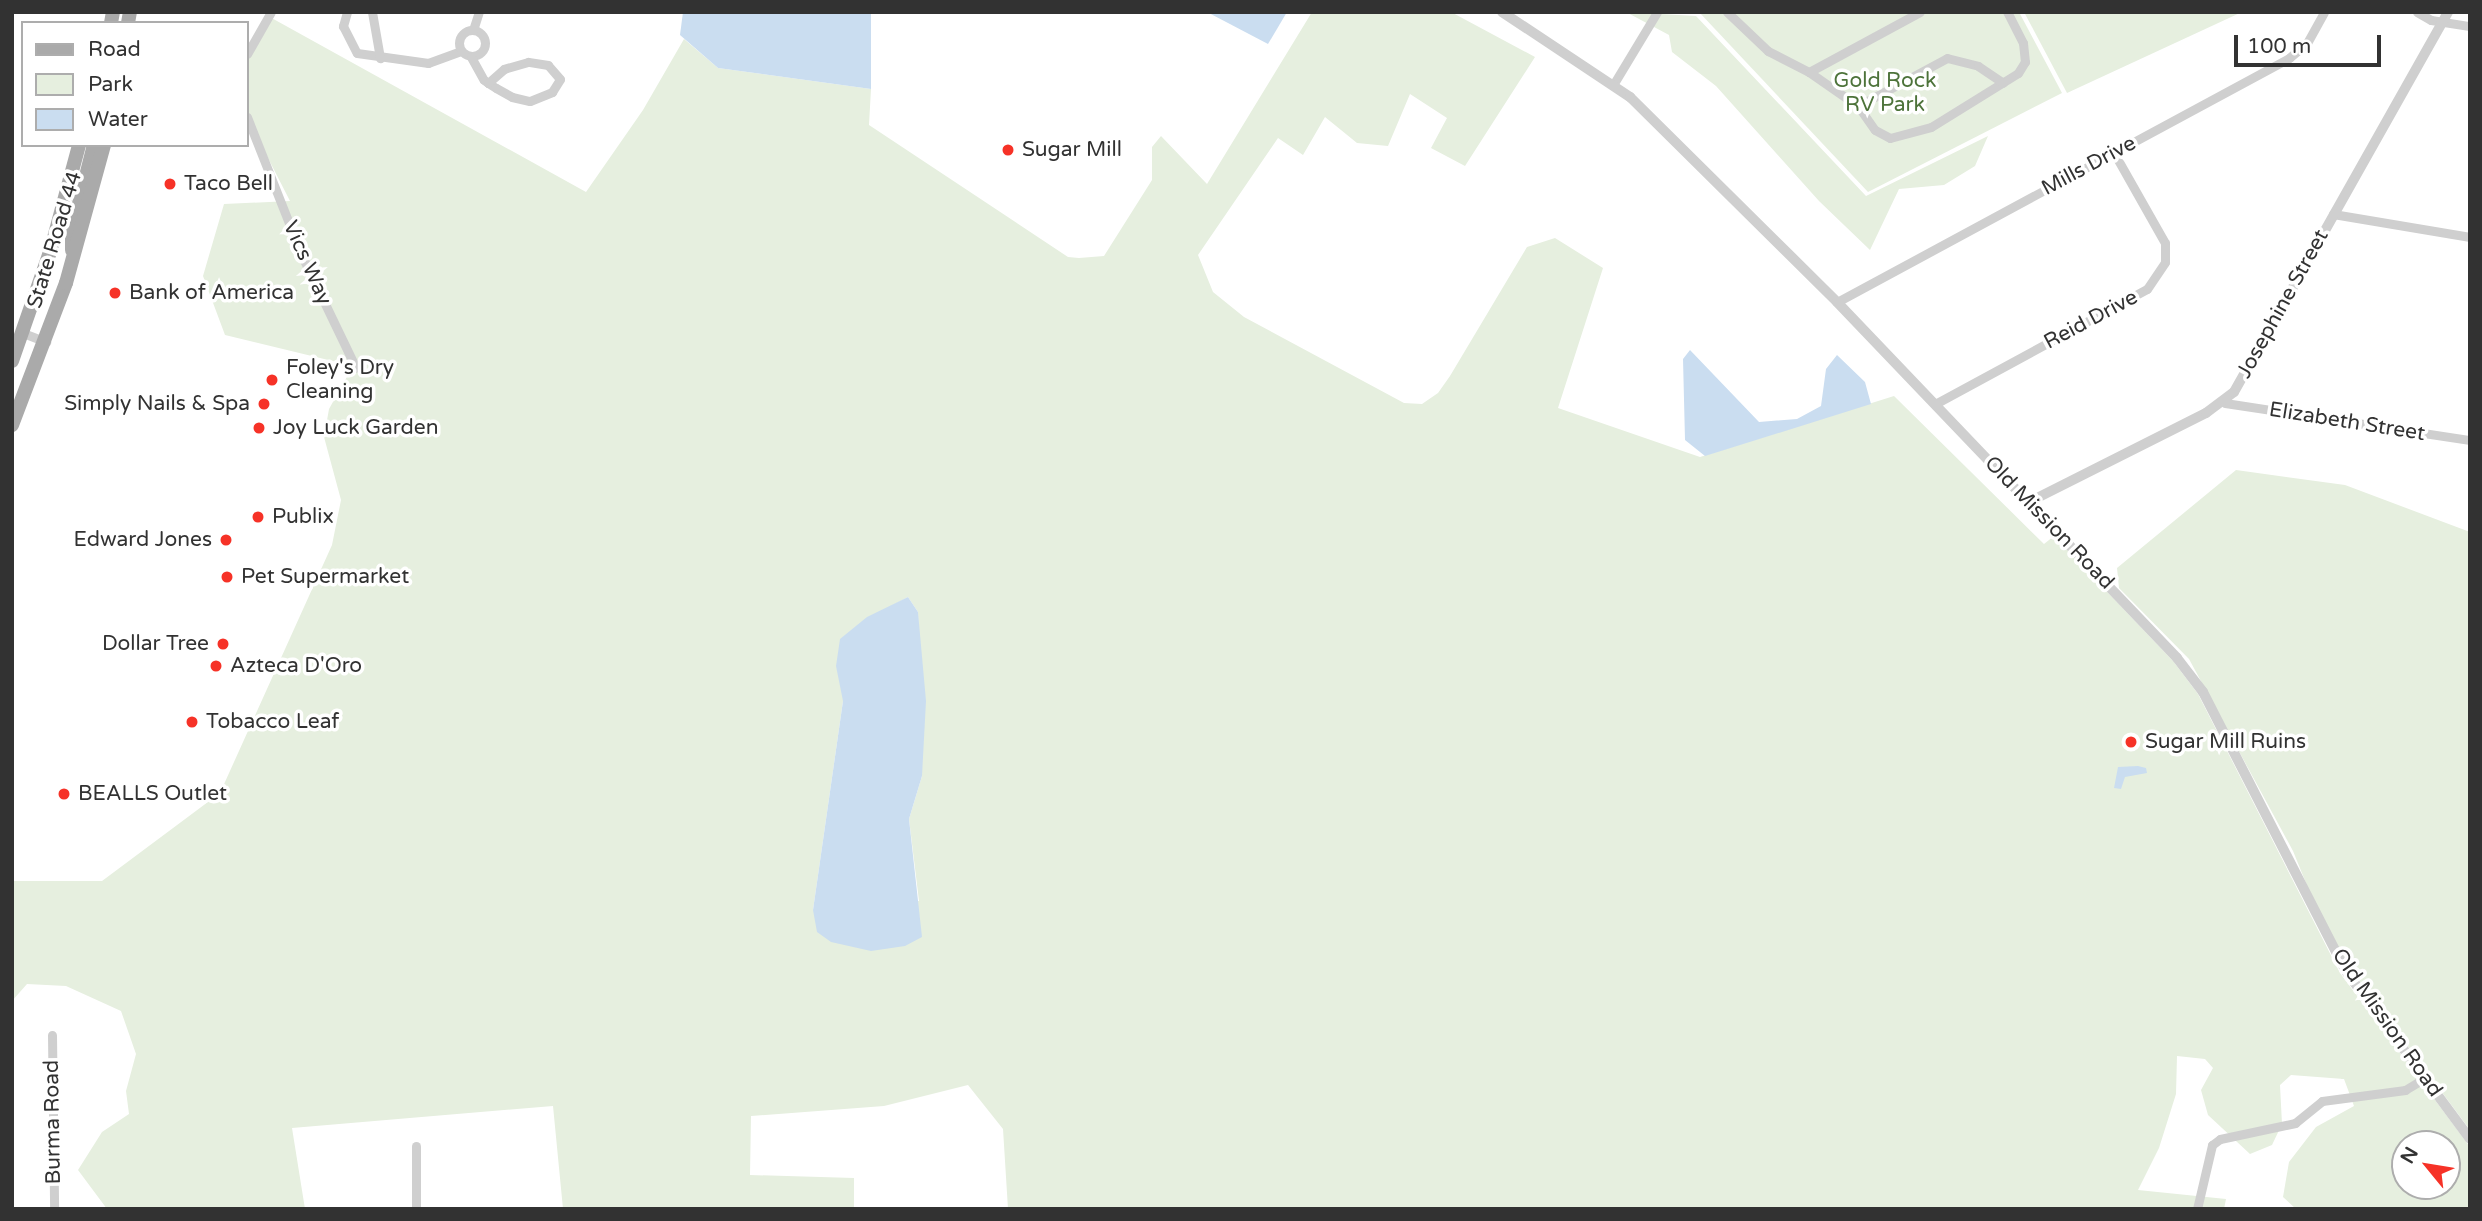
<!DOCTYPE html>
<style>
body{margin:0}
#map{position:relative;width:2482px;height:1221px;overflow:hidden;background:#fff;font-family:"Varela Round",sans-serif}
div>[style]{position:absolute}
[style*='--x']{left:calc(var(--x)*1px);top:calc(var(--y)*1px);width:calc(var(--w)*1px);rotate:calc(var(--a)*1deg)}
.green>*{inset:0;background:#e6efdf}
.water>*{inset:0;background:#caddf0}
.minor>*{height:9px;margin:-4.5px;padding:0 4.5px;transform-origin:4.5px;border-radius:4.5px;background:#cfcfcf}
.minor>.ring{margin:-4.5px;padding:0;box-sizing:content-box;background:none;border:9px solid #cfcfcf;border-radius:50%}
.tertiary>*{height:10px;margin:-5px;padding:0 5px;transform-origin:5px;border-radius:5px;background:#cfcfcf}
.primary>*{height:14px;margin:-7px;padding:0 7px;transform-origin:7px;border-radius:7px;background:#aaa}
.dots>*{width:19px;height:19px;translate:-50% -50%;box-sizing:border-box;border:4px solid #fff;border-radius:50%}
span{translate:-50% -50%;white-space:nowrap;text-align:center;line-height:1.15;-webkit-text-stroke:7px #fff;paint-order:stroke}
.park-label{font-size:21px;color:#4d733a}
.poi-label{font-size:21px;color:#323232}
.left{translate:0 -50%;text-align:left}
.right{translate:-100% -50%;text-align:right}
.street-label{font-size:21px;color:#323232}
.frame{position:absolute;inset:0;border:14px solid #323232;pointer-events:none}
.legend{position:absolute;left:21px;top:21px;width:228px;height:126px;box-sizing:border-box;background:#fff;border:2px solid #adadad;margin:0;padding:9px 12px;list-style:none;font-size:21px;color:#323232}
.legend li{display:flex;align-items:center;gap:14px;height:35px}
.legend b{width:35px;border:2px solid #adadad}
.north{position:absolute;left:2391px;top:1130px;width:70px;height:70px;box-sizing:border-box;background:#fff;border:2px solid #adadad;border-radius:50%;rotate:300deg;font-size:19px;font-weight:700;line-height:28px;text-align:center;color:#323232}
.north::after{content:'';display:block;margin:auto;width:24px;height:32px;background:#f63227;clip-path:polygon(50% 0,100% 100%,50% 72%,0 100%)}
.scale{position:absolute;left:2234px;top:35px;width:147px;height:32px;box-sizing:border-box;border:4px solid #323232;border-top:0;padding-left:9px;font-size:21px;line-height:24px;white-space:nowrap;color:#323232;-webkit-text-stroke:5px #fff;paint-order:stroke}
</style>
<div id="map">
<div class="green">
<div style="clip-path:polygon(evenodd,1312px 12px,1451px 12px,1535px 57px,1465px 166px,1431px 148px,1447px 118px,1410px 94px,1388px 146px,1357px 143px,1325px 117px,1303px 155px,1278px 138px,1198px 255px,1213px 292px,1244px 317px,1404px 403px,1422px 404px,1438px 393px,1450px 376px,1527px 247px,1555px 238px,1603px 268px,1558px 408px,1700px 457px,1894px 396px,2044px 544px,2054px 536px,2173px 661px,2198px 694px,2340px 973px,2470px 1147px,2470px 1209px,2296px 1209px,2283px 1197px,2289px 1162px,2316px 1127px,2354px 1106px,2344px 1079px,2291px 1075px,2280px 1085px,2282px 1124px,2272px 1145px,2250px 1154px,2208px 1115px,2201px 1090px,2213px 1068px,2205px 1059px,2177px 1056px,2176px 1094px,2159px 1148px,2138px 1190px,2226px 1199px,2224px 1209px,1008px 1209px,1003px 1129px,968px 1085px,884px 1106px,751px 1116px,750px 1175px,854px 1178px,854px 1209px,563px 1209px,553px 1106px,292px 1128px,305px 1209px,107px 1209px,78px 1170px,102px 1132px,129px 1114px,126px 1091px,136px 1054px,121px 1011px,66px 986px,27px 984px,12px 1001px,12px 881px,102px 881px,220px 793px,332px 545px,341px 500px,324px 437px,329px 409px,353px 366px,225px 335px,203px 276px,224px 204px,290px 201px,247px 117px,247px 52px,268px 16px,586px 192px,643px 110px,684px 39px,718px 68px,871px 89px,869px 125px,1068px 257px,1079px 258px,1104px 256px,1152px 180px,1152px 147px,1161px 136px,1207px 184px,1312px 12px,908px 597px,918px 612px,922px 776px,909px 819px,919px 901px,813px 910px,843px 701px,893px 605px,908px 597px,1312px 12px,2405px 1144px,2447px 1144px,2447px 1186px,2405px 1186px,2405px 1144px)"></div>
<div style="clip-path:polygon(1626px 12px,1696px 16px,1866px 196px,1988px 136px,1975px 166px,1944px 185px,1899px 189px,1870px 250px,1819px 201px,1716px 86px,1672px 52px,1669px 35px)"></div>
<div style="clip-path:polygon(1699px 12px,2019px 12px,2062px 93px,1868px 192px)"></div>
<div style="clip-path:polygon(2024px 12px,2242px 12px,2067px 93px)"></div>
<div style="clip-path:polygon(2236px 470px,2345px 485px,2470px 532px,2470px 1130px,2350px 968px,2317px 910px,2293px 851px,2189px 659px,2119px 588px,2117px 568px)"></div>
</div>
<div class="water">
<div style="clip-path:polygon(683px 12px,871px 12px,871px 89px,718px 68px,680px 35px)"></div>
<div style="clip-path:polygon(1207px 12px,1287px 12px,1268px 44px)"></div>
<div style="clip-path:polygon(1690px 350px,1759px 422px,1797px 419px,1821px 406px,1826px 369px,1837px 355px,1865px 382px,1871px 404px,1705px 456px,1685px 440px,1683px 359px)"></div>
<div style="clip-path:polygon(908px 597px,918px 612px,926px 701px,922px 776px,909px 819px,922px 937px,905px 946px,871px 951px,831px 942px,817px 932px,813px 910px,843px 701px,836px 666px,840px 639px,867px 617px)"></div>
<div style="clip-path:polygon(2138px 766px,2146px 768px,2147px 773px,2125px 777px,2121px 789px,2114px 788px,2118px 767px)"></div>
</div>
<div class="minor">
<div style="--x:347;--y:12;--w:15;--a:106"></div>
<div style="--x:343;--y:26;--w:30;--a:63"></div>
<div style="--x:357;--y:53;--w:72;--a:8"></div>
<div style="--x:428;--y:63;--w:35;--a:-20"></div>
<div style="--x:372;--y:12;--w:47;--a:80.1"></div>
<div style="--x:1727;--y:12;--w:57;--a:43.6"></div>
<div style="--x:1768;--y:51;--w:46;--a:27.1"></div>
<div style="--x:1809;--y:72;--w:60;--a:34.8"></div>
<div style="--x:1858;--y:106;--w:29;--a:55"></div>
<div style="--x:1875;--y:130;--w:17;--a:28"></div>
<div style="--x:1890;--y:138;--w:42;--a:-15"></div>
<div style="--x:1931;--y:127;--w:102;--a:-31.8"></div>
<div style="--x:2018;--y:73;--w:13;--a:-58"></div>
<div style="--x:2025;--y:62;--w:19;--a:-96"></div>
<div style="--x:2023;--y:43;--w:35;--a:-117"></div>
<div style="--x:2417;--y:12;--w:16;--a:30"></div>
<div style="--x:2431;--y:20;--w:39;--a:9"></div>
<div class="ring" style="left:459px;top:30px;width:17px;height:17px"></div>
<div style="--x:473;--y:30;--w:19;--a:-72"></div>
<div style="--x:247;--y:54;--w:48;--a:-60.3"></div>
<div style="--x:471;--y:57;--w:26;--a:61"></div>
<div style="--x:484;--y:80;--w:5;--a:37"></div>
<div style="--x:488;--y:83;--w:9;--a:32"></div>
<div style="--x:496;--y:88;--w:18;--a:29"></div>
<div style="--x:512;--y:97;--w:18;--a:13"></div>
<div style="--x:530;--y:101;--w:24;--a:-22"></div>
<div style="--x:552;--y:92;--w:15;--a:-58"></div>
<div style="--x:560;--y:79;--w:18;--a:-131"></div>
<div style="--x:548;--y:65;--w:20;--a:-171"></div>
<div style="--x:528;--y:62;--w:25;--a:164"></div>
<div style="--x:504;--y:69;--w:21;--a:139"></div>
<div style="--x:1809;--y:72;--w:126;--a:-28.4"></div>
<div style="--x:1613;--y:85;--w:85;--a:-58.9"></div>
<div style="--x:1858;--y:106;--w:101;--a:-28.3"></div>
<div style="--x:1947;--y:58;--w:32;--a:14"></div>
<div style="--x:1978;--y:66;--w:30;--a:34"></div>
<div style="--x:247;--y:117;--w:149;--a:68.4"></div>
<div style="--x:302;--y:256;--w:124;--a:64.3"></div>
<div style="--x:2333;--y:214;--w:139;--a:9.5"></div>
<div style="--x:1837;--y:302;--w:514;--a:-28.36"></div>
<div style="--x:2289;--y:58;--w:23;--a:-40"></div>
<div style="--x:2307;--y:43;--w:35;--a:-61"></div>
<div style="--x:23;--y:333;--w:25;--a:21"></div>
<div style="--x:2225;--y:403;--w:248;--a:8.6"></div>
<div style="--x:1935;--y:404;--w:241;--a:-28.5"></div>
<div style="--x:2147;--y:289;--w:32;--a:-56"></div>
<div style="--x:2165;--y:262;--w:19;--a:-90"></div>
<div style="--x:2165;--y:243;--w:103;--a:-119.5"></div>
<div style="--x:52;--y:1035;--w:174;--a:89.3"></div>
<div style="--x:416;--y:1146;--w:63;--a:90"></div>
<div style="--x:2197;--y:1209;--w:66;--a:-76.8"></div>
<div style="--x:2212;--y:1145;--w:10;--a:-37"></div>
<div style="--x:2220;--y:1139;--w:77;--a:-12"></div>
<div style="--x:2295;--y:1123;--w:35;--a:-39"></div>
<div style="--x:2322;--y:1101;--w:84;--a:-7.5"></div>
<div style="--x:2405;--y:1090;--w:23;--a:-31"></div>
</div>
<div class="tertiary">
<div style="--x:1502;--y:12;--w:154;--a:33.6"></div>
<div style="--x:1630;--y:97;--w:291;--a:44.7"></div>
<div style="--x:1837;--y:302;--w:492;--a:46.3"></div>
<div style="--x:2177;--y:658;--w:43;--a:52.6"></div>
<div style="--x:2203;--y:692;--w:312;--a:62.9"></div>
<div style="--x:2345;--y:970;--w:210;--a:53.5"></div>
<div style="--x:2029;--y:502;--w:198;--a:-26.7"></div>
<div style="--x:2206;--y:413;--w:35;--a:-37"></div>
<div style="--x:2234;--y:392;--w:436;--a:-60.6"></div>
</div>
<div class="primary">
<div style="--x:111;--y:23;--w:11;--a:-80"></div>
<div style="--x:128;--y:23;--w:11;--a:-80"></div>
<div style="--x:72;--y:250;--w:19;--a:-90"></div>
<div style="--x:72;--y:231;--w:89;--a:-75.7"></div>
<div style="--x:12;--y:361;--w:119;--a:-70.8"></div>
<div style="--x:51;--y:249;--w:108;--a:-74.9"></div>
<div style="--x:12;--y:425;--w:152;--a:-69.2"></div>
<div style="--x:66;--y:283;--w:143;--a:-74.6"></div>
</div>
<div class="dots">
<div style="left:1008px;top:150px;background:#f63227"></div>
<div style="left:170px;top:184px;background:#f63227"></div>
<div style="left:115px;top:293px;background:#f63227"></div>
<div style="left:272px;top:380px;background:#f63227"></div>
<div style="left:264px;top:404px;background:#f63227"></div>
<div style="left:259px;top:428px;background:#f63227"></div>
<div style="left:258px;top:517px;background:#f63227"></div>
<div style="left:226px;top:540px;background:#f63227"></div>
<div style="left:227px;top:577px;background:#f63227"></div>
<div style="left:223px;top:644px;background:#f63227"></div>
<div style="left:216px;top:666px;background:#f63227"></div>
<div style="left:192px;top:722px;background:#f63227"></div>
<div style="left:2131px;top:742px;background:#f63227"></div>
<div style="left:64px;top:794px;background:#f63227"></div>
</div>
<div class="park-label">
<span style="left:1885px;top:93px">Gold Rock<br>RV Park</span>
</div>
<div class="poi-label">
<span class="left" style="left:1022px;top:150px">Sugar Mill</span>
<span class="left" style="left:184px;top:184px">Taco Bell</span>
<span class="left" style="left:129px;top:293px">Bank of America</span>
<span class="left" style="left:286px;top:380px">Foley's Dry<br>Cleaning</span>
<span class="right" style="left:250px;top:404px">Simply Nails &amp; Spa</span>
<span class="left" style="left:273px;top:428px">Joy Luck Garden</span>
<span class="left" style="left:272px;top:517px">Publix</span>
<span class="right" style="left:212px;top:540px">Edward Jones</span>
<span class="left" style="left:241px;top:577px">Pet Supermarket</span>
<span class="right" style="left:209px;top:644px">Dollar Tree</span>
<span class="left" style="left:230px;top:666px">Azteca D'Oro</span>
<span class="left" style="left:206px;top:722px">Tobacco Leaf</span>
<span class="left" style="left:2145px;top:742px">Sugar Mill Ruins</span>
<span class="left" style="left:78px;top:794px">BEALLS Outlet</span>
</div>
<div class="street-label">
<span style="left:2089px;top:166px;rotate:-28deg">Mills Drive</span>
<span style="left:55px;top:240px;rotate:-73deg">State Road 44</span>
<span style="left:307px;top:263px;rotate:66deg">Vics Way</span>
<span style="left:2283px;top:304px;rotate:-61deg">Josephine Street</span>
<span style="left:2091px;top:320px;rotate:-28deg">Reid Drive</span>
<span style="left:2347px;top:422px;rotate:9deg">Elizabeth Street</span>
<span style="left:2049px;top:523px;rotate:46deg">Old Mission Road</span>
<span style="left:2387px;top:1023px;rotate:55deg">Old Mission Road</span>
<span style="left:53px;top:1122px;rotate:-91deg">Burma Road</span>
</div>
<div class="frame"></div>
<ul class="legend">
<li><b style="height:9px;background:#aaa"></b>Road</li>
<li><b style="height:19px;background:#e6efdf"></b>Park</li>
<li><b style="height:19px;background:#caddf0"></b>Water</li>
</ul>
<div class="north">N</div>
<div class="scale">100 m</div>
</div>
